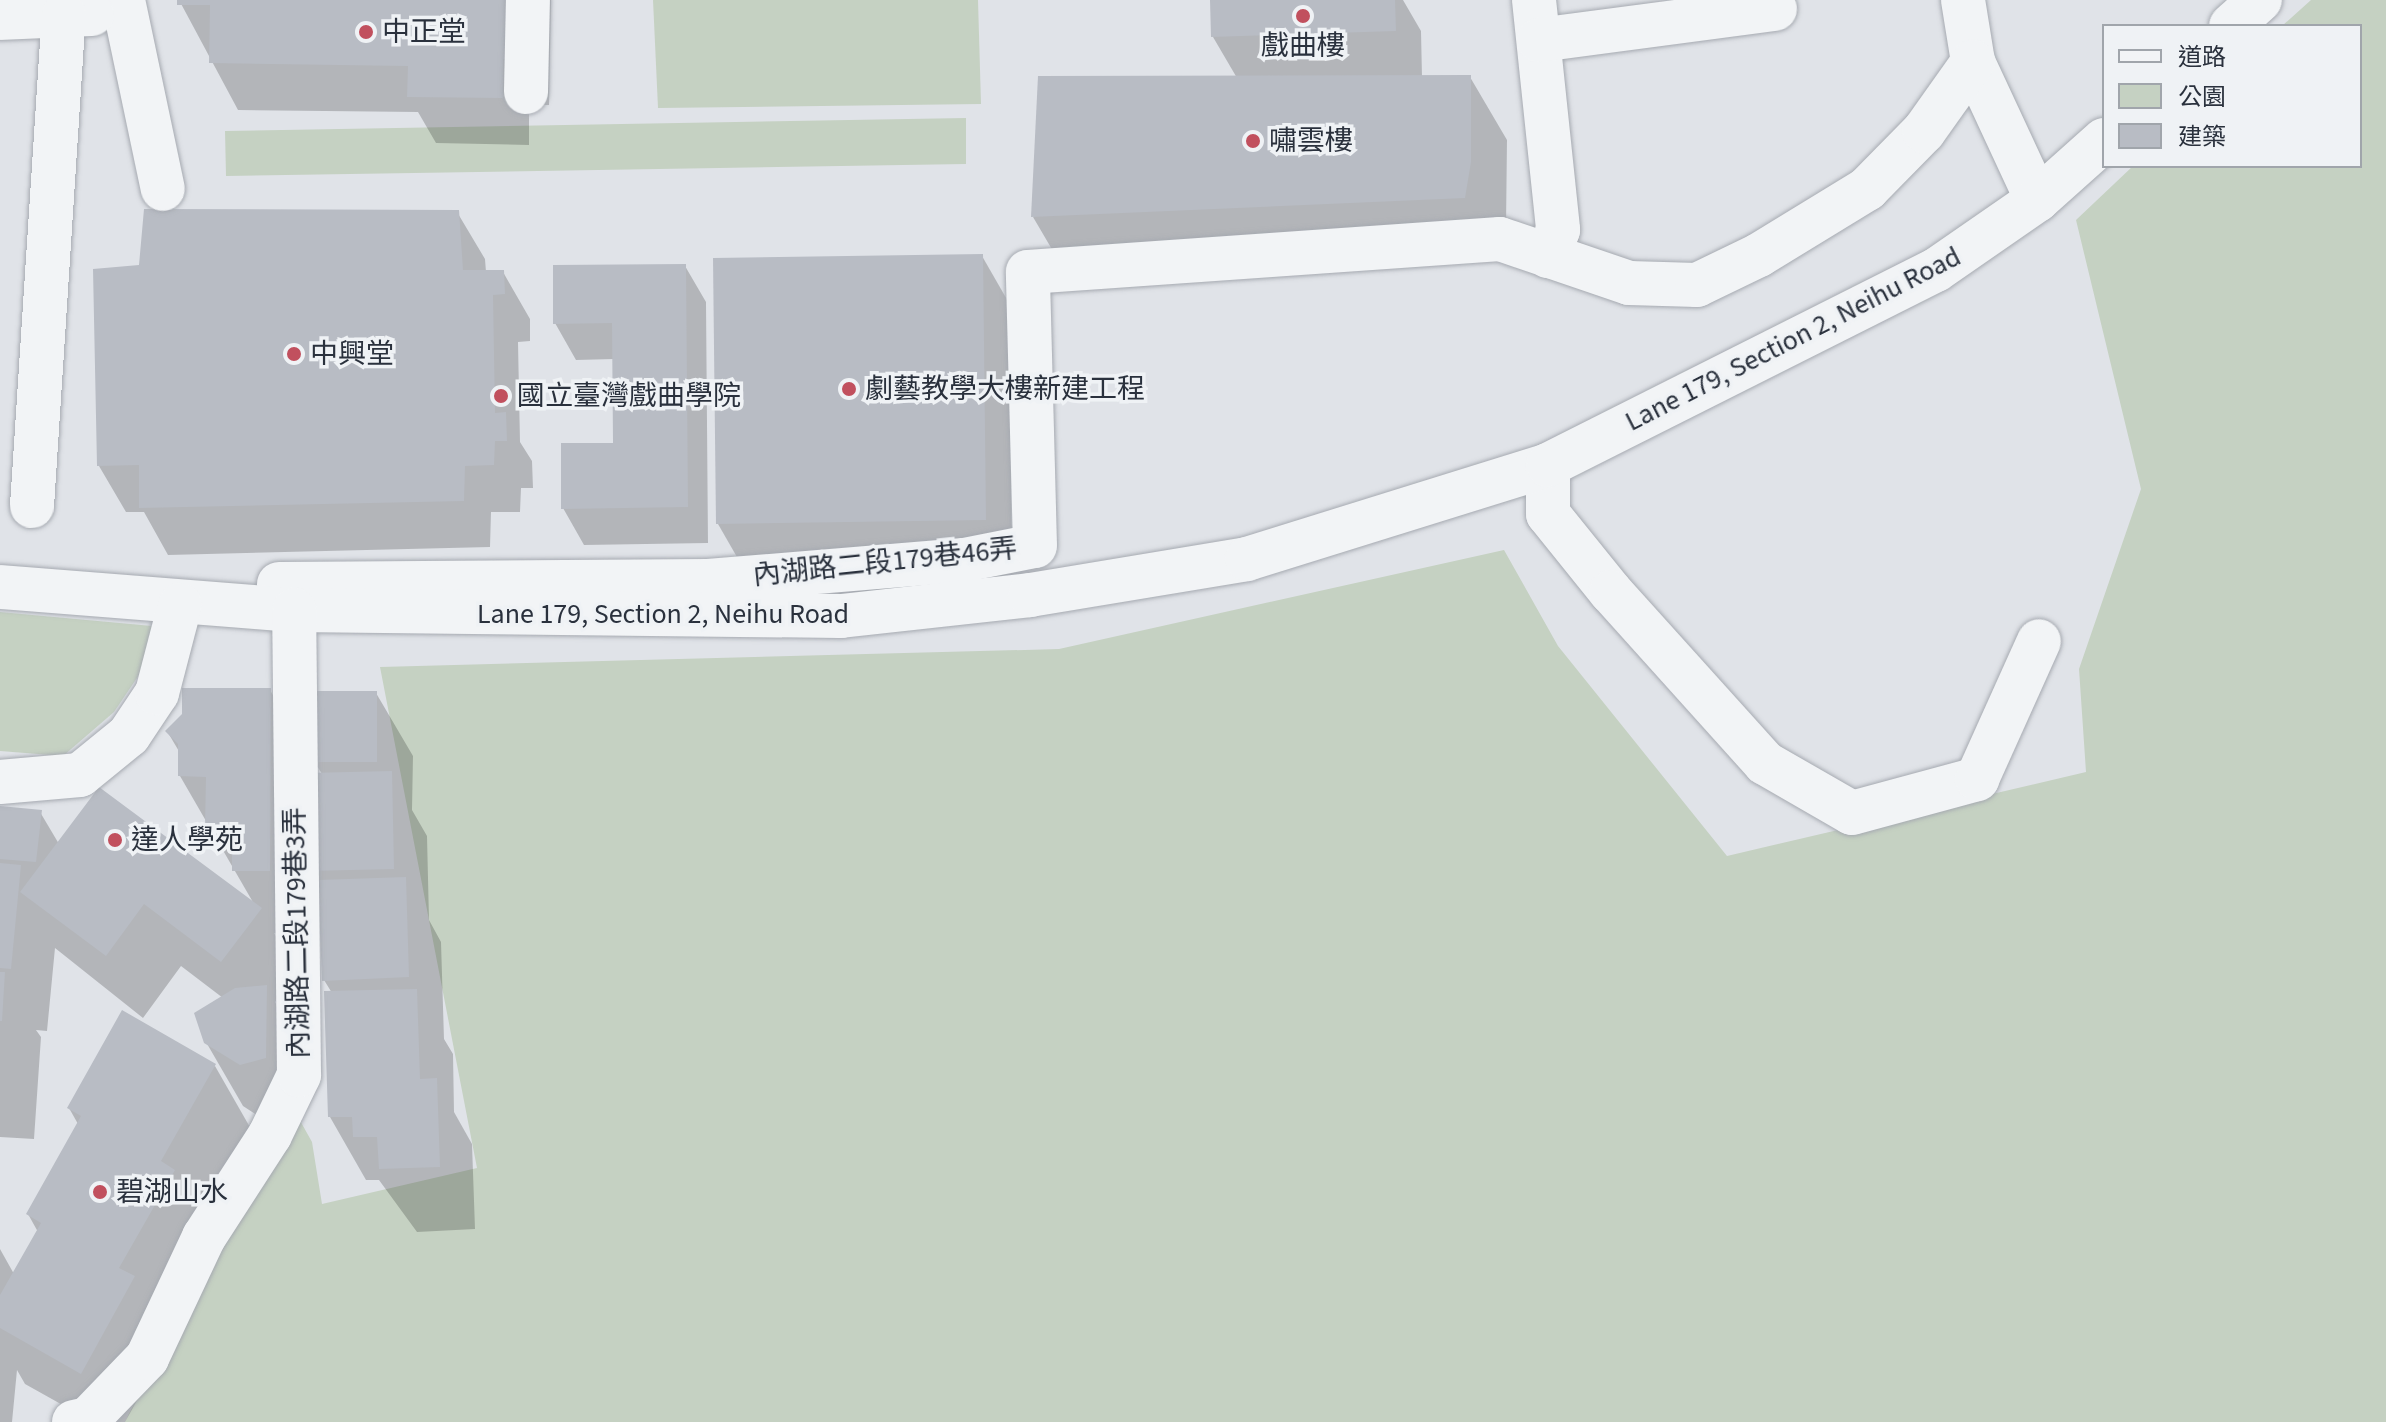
<!DOCTYPE html>
<meta charset="utf-8">
<style>
body{margin:0}
#map{position:relative;width:2386px;height:1422px;overflow:hidden;background:#e0e3e8;font-family:"Source Sans 3","Noto Sans TC",sans-serif}
div>[style]{position:absolute}
[style*='--x']{left:calc(var(--x)*1px);top:calc(var(--y)*1px);width:calc(var(--w)*1px);rotate:calc(var(--a)*1deg)}
.green>*{inset:0;background:#c5d1c2}
.shadow>*{inset:0;background:#0003}
.building>*{inset:0;background:#b8bcc4}
.roads{filter:drop-shadow(0 0 2px #a6aab1) drop-shadow(0 0 2px #a6aab1)}
.minor>*{height:44px;margin:-22px;padding:0 22px;transform-origin:22px;border-radius:22px;background:#f2f4f6}
.dots>*{width:22px;height:22px;translate:-50% -50%;box-sizing:border-box;border:4px solid #eff2f5;border-radius:50%}
span{translate:-50% -50%;white-space:nowrap;text-align:center;line-height:1.15;-webkit-text-stroke:7px #eff2f5;paint-order:stroke}
.poi-label{font-size:28px;color:#2a313d}
.left{translate:0 -50%;text-align:left}
.street-label{font-size:28px;color:#2a313d}
.legend{position:absolute;left:2102px;top:24px;width:260px;height:144px;box-sizing:border-box;background:#eff2f5;border:2px solid #a0a5ab;margin:0;padding:10px 14px;list-style:none;font-size:24px;color:#2a313d}
.legend li{display:flex;align-items:center;gap:16px;height:40px}
.legend b{width:40px;border:2px solid #a0a5ab}
</style>
<div id="map">
<div class="green">
<div style="clip-path:polygon(653px 0,978px 0,981px 104px,658px 108px)"></div>
<div style="clip-path:polygon(2311px 0,2386px 0,2386px 1422px,125px 1422px,227px 1217px,298px 1117px,312px 1142px,322px 1204px,477px 1168px,380px 667px,1059px 649px,1504px 550px,1558px 646px,1727px 856px,2086px 772px,2079px 669px,2141px 489px,2076px 220px,2133px 166px,2360px 166px,2360px 26px,2282px 26px)"></div>
<div style="clip-path:polygon(966px 118px,966px 164px,226px 176px,225px 131px)"></div>
<div style="clip-path:polygon(0 612px,152px 626px,143px 669px,114px 712px,63px 756px,0 751px)"></div>
</div>
<div class="shadow">
<div style="clip-path:polygon(179px 0,551px 0,549px 105px,529px 105px,529px 145px,436px 143px,418px 112px,238px 110px)"></div>
<div style="clip-path:polygon(1212px 0,1403px 0,1421px 31px,1422px 77px,1470px 77px,1507px 140px,1506px 227px,1070px 280px,1033px 217px,1237px 78px,1213px 37px)"></div>
<div style="clip-path:polygon(457px 212px,485px 259px,486px 272px,503px 272px,530px 319px,530px 341px,518px 342px,520px 442px,532px 461px,533px 488px,521px 488px,520px 512px,491px 512px,490px 547px,168px 555px,144px 512px,126px 512px,99px 466px,141px 267px)"></div>
<div style="clip-path:polygon(982px 256px,1009px 303px,1012px 566px,745px 571px,718px 524px)"></div>
<div style="clip-path:polygon(685px 266px,706px 302px,708px 543px,584px 545px,563px 508px,615px 445px,614px 359px,576px 360px,555px 323px)"></div>
<div style="clip-path:polygon(270px 690px,306px 753px,306px 775px,322px 774px,314px 761px,376px 693px,413px 756px,412px 810px,427px 836px,429px 920px,441px 942px,444px 1039px,453px 1054px,454px 1112px,472px 1144px,475px 1229px,417px 1232px,379px 1180px,366px 1180px,330px 1117px,332px 993px,324px 980px,321px 887px,305px 934px,274px 933px,297px 973px,275px 1002px,303px 1050px,302px 1121px,277px 1128px,243px 1106px,206px 1042px,223px 998px,181px 966px,143px 1018px,55px 948px,47px 1031px,36px 1030px,41px 1037px,34px 1139px,0 1137px,0 808px,40px 812px,59px 844px,254px 904px,180px 776px,180px 753px,167px 731px)"></div>
<div style="clip-path:polygon(215px 1066px,251px 1129px,170px 1341px,125px 1422px,93px 1422px,25px 1384px,17px 1370px,12px 1422px,0 1422px,0 1249px,14px 1274px,38px 1232px,28px 1214px,78px 1124px,69px 1108px)"></div>
</div>
<div class="building">
<div style="clip-path:polygon(177px 0,524px 0,523px 58px,503px 59px,503px 98px,407px 97px,408px 66px,209px 63px,210px 5px,177px 5px)"></div>
<div style="clip-path:polygon(1210px 0,1395px 0,1396px 31px,1211px 37px)"></div>
<div style="clip-path:polygon(1471px 75px,1471px 162px,1465px 198px,1031px 217px,1038px 76px)"></div>
<div style="clip-path:polygon(144px 209px,459px 210px,463px 270px,504px 270px,505px 294px,493px 295px,495px 413px,506px 412px,507px 441px,495px 441px,494px 465px,465px 466px,464px 501px,139px 508px,139px 465px,97px 466px,93px 269px,139px 265px)"></div>
<div style="clip-path:polygon(983px 254px,986px 520px,716px 524px,713px 258px)"></div>
<div style="clip-path:polygon(686px 264px,688px 507px,561px 509px,561px 443px,613px 443px,612px 323px,553px 324px,553px 265px)"></div>
<div style="clip-path:polygon(182px 688px,271px 688px,270px 871px,232px 871px,232px 825px,205px 826px,206px 777px,178px 776px,178px 744px,165px 731px,182px 714px)"></div>
<div style="clip-path:polygon(312px 691px,377px 691px,377px 762px,312px 762px)"></div>
<div style="clip-path:polygon(392px 771px,394px 869px,309px 871px,307px 773px)"></div>
<div style="clip-path:polygon(99px 787px,262px 908px,221px 962px,144px 904px,106px 956px,20px 892px)"></div>
<div style="clip-path:polygon(0 806px,42px 810px,36px 862px,0 859px)"></div>
<div style="clip-path:polygon(0 863px,21px 865px,11px 969px,0 968px)"></div>
<div style="clip-path:polygon(406px 877px,409px 977px,322px 981px,318px 880px)"></div>
<div style="clip-path:polygon(0 972px,5px 972px,2px 1021px,0 1021px)"></div>
<div style="clip-path:polygon(267px 985px,266px 1058px,240px 1065px,204px 1043px,194px 1013px,235px 988px)"></div>
<div style="clip-path:polygon(417px 989px,420px 1079px,437px 1078px,440px 1167px,379px 1169px,377px 1137px,353px 1137px,352px 1117px,328px 1117px,324px 991px)"></div>
<div style="clip-path:polygon(122px 1010px,216px 1064px,161px 1161px,175px 1170px,119px 1268px,135px 1276px,81px 1374px,0 1328px,0 1295px,41px 1223px,26px 1214px,81px 1116px,67px 1108px)"></div>
</div>
<div class="roads">
<div class="minor">
<div style="--x:123;--y:0;--w:193;--a:78.1"></div>
<div style="--x:1534;--y:0;--w:231;--a:84"></div>
<div style="--x:1558;--y:230;--w:28;--a:111"></div>
<div style="--x:1963;--y:0;--w:63;--a:80.8"></div>
<div style="--x:1973;--y:62;--w:152;--a:65.1"></div>
<div style="--x:0;--y:18;--w:92;--a:-2.5"></div>
<div style="--x:2231;--y:26;--w:39;--a:-42"></div>
<div style="--x:1539;--y:40;--w:238;--a:-7.5"></div>
<div style="--x:526;--y:92;--w:92;--a:-88.8"></div>
<div style="--x:1548;--y:465;--w:49;--a:90"></div>
<div style="--x:1548;--y:514;--w:100;--a:51.1"></div>
<div style="--x:1611;--y:592;--w:230;--a:48"></div>
<div style="--x:1765;--y:763;--w:100;--a:29.9"></div>
<div style="--x:1852;--y:813;--w:130;--a:-15.2"></div>
<div style="--x:1977;--y:779;--w:151;--a:-65.8"></div>
<div style="--x:32;--y:506;--w:492;--a:-86.3"></div>
<div style="--x:279;--y:584;--w:429;--a:-0.4"></div>
<div style="--x:708;--y:581;--w:257;--a:-4.7"></div>
<div style="--x:964;--y:560;--w:72;--a:-11.2"></div>
<div style="--x:1035;--y:546;--w:274;--a:-91.5"></div>
<div style="--x:1028;--y:272;--w:473;--a:-4"></div>
<div style="--x:1500;--y:239;--w:136;--a:18.8"></div>
<div style="--x:1629;--y:283;--w:68;--a:1.7"></div>
<div style="--x:1697;--y:285;--w:69;--a:-25.8"></div>
<div style="--x:1759;--y:255;--w:127;--a:-31.4"></div>
<div style="--x:1867;--y:189;--w:81;--a:-45.5"></div>
<div style="--x:1924;--y:131;--w:85;--a:-54.6"></div>
<div style="--x:0;--y:587;--w:295;--a:4.5"></div>
<div style="--x:294;--y:610;--w:547;--a:0.63"></div>
<div style="--x:841;--y:616;--w:190;--a:-6.3"></div>
<div style="--x:1030;--y:595;--w:220;--a:-9.4"></div>
<div style="--x:1247;--y:559;--w:315;--a:-17.3"></div>
<div style="--x:1548;--y:465;--w:434;--a:-26.7"></div>
<div style="--x:1936;--y:270;--w:123;--a:-34.7"></div>
<div style="--x:2037;--y:200;--w:90;--a:-41.8"></div>
<div style="--x:0;--y:782;--w:80;--a:-5"></div>
<div style="--x:80;--y:775;--w:63;--a:-39.2"></div>
<div style="--x:129;--y:735;--w:50;--a:-56.3"></div>
<div style="--x:157;--y:693;--w:91;--a:-75.4"></div>
<div style="--x:74;--y:1422;--w:14;--a:-12"></div>
<div style="--x:88;--y:1419;--w:85;--a:-46"></div>
<div style="--x:147;--y:1358;--w:134;--a:-64.8"></div>
<div style="--x:204;--y:1237;--w:121;--a:-57.1"></div>
<div style="--x:270;--y:1135;--w:67;--a:-64.2"></div>
<div style="--x:299;--y:1075;--w:465;--a:-90.6"></div>
</div>
</div>
<div class="dots">
<div style="left:1303px;top:16px;background:#c1505e"></div>
<div style="left:366px;top:32px;background:#c1505e"></div>
<div style="left:1253px;top:141px;background:#c1505e"></div>
<div style="left:294px;top:354px;background:#c1505e"></div>
<div style="left:849px;top:389px;background:#c1505e"></div>
<div style="left:501px;top:396px;background:#c1505e"></div>
<div style="left:115px;top:840px;background:#c1505e"></div>
<div style="left:100px;top:1192px;background:#c1505e"></div>
</div>
<div class="poi-label">
<span class="left" style="left:382px;top:32px">中正堂</span>
<span style="left:1303px;top:46px">戲曲樓</span>
<span class="left" style="left:1269px;top:141px">嘯雲樓</span>
<span class="left" style="left:310px;top:354px">中興堂</span>
<span class="left" style="left:865px;top:389px">劇藝教學大樓新建工程</span>
<span class="left" style="left:517px;top:396px">國立臺灣戲曲學院</span>
<span class="left" style="left:131px;top:840px">達人學苑</span>
<span class="left" style="left:116px;top:1192px">碧湖山水</span>
</div>
<div class="street-label">
<span style="left:1793px;top:339px;rotate:-27deg">Lane 179, Section 2, Neihu Road</span>
<span style="left:885px;top:562px;rotate:-6deg">內湖路二段179巷46弄</span>
<span style="left:663px;top:614px">Lane 179, Section 2, Neihu Road</span>
<span style="left:297px;top:933px;rotate:-91deg">內湖路二段179巷3弄</span>
</div>
<ul class="legend">
<li><b style="height:10px;background:#f2f4f6"></b>道路</li>
<li><b style="height:22px;background:#c5d1c2"></b>公園</li>
<li><b style="height:22px;background:#b8bcc4"></b>建築</li>
</ul>
</div>
